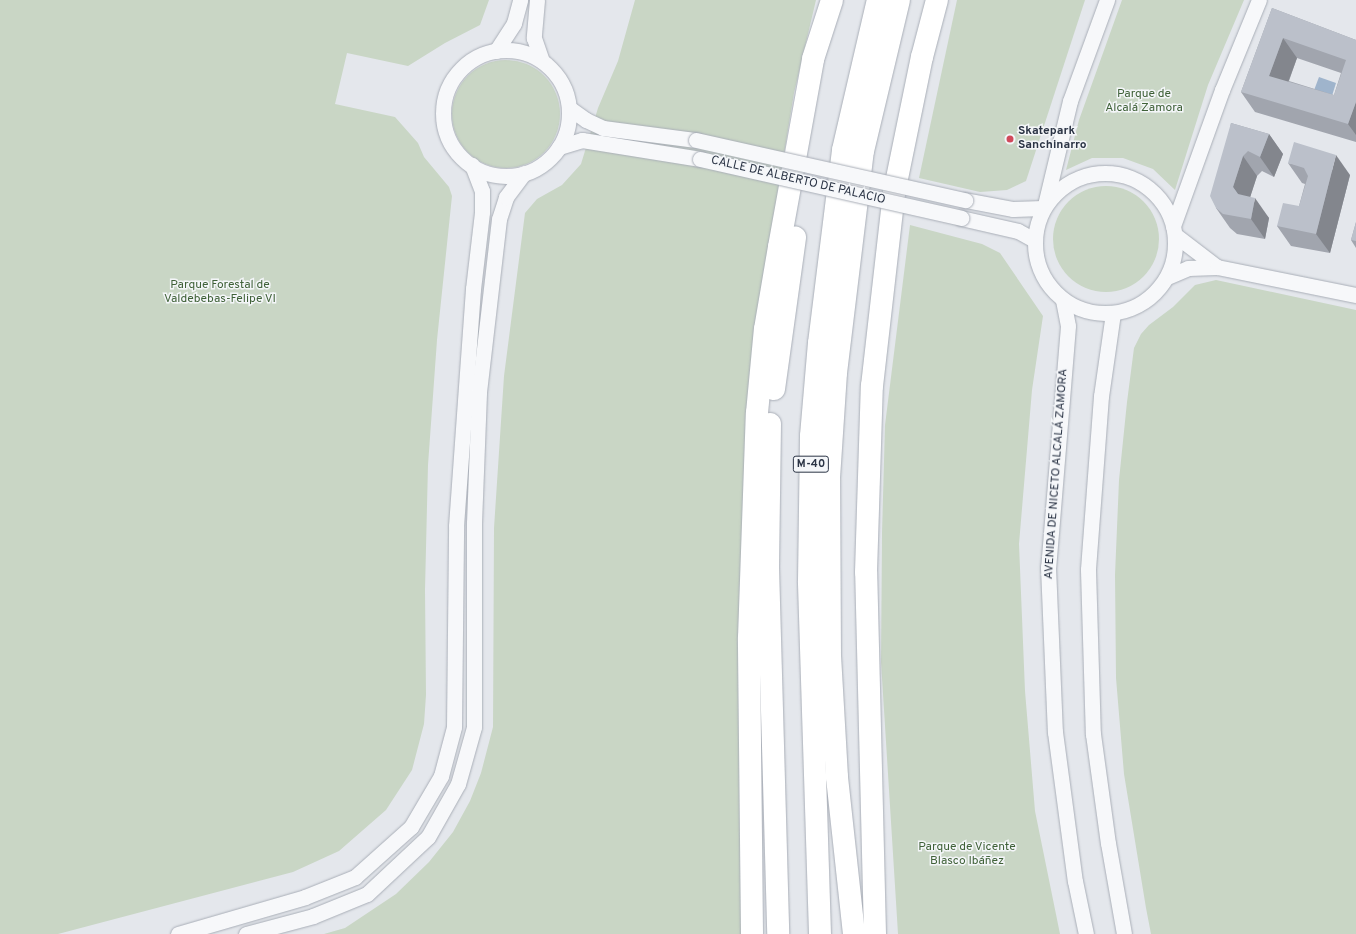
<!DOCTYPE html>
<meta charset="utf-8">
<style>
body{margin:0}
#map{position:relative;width:1356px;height:934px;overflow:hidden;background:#e4e7ec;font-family:Overpass,sans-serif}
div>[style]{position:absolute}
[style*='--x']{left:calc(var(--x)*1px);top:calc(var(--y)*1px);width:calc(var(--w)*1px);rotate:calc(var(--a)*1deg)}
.green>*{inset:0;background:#c9d6c5}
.round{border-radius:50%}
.water>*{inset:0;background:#9fb4cc}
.roads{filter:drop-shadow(0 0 1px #a9aeb7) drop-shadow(0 0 1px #a9aeb7)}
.minor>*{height:15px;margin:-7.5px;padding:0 7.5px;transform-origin:7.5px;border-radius:7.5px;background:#f7f8fa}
.minor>.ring{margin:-7.5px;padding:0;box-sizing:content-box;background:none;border:15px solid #f7f8fa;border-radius:50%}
.highway>*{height:22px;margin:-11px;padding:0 11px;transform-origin:11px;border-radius:11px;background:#fff}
.bridges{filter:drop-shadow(0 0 1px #a9aeb7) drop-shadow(0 0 1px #a9aeb7)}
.minor-bridge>*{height:15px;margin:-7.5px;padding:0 7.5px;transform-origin:7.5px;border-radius:7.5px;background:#f7f8fa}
.wall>*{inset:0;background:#a1a5ae}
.shaded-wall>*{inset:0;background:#83868d}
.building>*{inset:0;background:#bbc0ca}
.dots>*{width:11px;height:11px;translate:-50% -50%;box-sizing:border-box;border:2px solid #f4f6f9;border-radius:50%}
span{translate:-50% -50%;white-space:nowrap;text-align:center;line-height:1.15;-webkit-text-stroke:3px #f4f6f9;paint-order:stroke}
.shield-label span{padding:1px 3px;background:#f4f6f9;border:1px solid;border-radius:3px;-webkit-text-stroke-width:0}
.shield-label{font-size:11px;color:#2b3445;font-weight:700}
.park-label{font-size:12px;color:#3f6138}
.poi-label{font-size:12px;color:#2b3445;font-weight:700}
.left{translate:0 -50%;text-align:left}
.street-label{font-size:12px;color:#2b3445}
</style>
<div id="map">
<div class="green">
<div style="clip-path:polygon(0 0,489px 0,480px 25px,445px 43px,408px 66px,347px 53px,335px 104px,395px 117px,418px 143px,424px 157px,449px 187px,452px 196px,437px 340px,428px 465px,425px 590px,426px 695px,424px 724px,412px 770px,386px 810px,339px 851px,293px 872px,58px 934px,0 934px)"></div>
<div style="clip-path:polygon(635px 0,816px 0,794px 93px,765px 270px,741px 605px,740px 843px,743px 934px,324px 934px,345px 928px,396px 894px,429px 862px,453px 832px,470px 801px,481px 773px,493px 727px,494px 528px,504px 376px,525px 213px,537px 199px,562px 185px,581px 164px,598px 108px,618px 61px)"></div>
<div style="clip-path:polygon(957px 0,1085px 0,1026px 181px,1007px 190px,980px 192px,919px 178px)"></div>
<div style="clip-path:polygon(1122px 0,1244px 0,1208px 85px,1175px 190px,1153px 169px,1123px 158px,1092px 158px,1066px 170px,1079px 120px)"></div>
<div class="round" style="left:452px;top:60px;width:108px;height:108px"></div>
<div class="round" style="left:1053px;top:186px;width:106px;height:106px"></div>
<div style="clip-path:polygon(910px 225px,982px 244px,1000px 253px,1043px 316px,1032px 390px,1019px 544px,1025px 691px,1035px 811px,1060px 934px,898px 934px,881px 662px,882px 533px,885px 425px)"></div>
<div style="clip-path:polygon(1216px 280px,1356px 310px,1356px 934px,1151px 934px,1146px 908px,1124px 774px,1116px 678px,1115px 575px,1119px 480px,1127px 402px,1134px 348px,1141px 334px,1149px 325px,1173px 307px,1195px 285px)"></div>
</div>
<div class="water">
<div style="clip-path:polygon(1319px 77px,1336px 83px,1331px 99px,1313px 93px)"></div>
</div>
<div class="roads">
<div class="minor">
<div style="--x:537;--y:0;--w:38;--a:95"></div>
<div style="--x:534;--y:38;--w:24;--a:71"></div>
<div class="ring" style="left:443px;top:50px;width:111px;height:111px"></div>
<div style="--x:496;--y:51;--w:33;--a:-57"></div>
<div style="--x:514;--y:23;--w:24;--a:-75"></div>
<div style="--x:569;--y:108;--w:21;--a:35"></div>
<div style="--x:586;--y:120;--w:19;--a:25"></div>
<div style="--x:603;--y:128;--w:94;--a:7.4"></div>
<div style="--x:559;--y:147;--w:24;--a:-17"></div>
<div style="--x:582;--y:140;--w:120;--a:9.1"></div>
<div class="ring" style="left:1035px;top:173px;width:125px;height:125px"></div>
<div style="--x:965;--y:200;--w:49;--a:10.6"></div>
<div style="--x:1013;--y:209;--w:30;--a:-2"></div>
<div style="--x:1045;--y:205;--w:107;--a:-76.5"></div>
<div style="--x:1070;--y:101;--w:108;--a:-69.9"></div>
<div style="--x:961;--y:218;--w:58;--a:12.8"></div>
<div style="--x:1018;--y:231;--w:18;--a:29"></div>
<div style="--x:1173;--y:226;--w:145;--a:-70.2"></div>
<div style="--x:1222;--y:90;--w:97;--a:-67.7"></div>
<div style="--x:1175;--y:235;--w:53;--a:37.3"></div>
<div style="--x:1167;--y:277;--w:23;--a:-23"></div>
<div style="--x:1188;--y:268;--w:29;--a:-2"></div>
<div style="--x:1217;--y:267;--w:142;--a:11.4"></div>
<div style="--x:1063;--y:300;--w:26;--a:79"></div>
<div style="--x:1068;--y:326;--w:242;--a:94.7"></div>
<div style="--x:1048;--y:567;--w:165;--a:87.6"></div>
<div style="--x:1055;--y:732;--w:150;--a:82.4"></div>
<div style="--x:1075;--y:881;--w:54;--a:78.3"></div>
<div style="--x:1113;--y:313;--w:84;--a:98.2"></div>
<div style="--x:1101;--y:396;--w:174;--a:94.3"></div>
<div style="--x:1088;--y:570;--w:164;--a:88.3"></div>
<div style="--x:1093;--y:734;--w:110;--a:82.2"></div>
<div style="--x:1108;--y:843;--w:92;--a:80"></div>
<div style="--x:178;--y:934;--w:132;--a:-16.2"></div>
<div style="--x:305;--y:897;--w:54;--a:-21.8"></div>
<div style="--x:355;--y:877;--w:75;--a:-41.8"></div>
<div style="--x:411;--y:827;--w:59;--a:-59.5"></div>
<div style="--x:441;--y:776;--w:51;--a:-75.1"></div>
<div style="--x:454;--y:727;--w:201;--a:-89.4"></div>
<div style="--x:456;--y:526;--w:238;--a:-85.9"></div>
<div style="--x:473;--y:289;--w:78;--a:-83.3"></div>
<div style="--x:482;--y:212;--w:21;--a:-90"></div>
<div style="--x:482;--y:191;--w:28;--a:-111"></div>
<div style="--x:246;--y:934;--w:69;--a:-15"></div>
<div style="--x:313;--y:916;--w:58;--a:-22.2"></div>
<div style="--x:367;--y:894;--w:83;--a:-43.1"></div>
<div style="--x:428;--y:837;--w:61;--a:-60.5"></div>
<div style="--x:458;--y:784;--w:59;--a:-74.3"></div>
<div style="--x:474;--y:727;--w:204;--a:-90"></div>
<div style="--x:474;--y:523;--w:131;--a:-87.8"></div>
<div style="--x:479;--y:392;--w:174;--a:-83.4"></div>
<div style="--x:499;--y:219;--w:23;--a:-72"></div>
<div style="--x:506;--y:197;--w:30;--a:-53"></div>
</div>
<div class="highway">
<div style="--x:774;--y:389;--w:153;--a:-82.1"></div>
<div style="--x:770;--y:424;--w:143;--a:90.8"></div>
<div style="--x:768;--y:567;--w:367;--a:88.4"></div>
<div style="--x:752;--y:934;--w:296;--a:-90.6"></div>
<div style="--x:749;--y:638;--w:225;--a:-88"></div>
<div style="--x:757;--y:413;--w:84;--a:-84.6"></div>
<div style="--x:765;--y:329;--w:83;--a:-80.3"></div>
<div style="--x:779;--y:247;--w:191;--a:-79.7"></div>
<div style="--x:813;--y:59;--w:62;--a:-72.1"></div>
<div style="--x:820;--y:934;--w:353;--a:-91.8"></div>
<div style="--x:809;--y:581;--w:145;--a:-89.2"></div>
<div style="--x:811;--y:436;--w:93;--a:-85.1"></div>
<div style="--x:819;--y:343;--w:194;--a:-82.9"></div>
<div style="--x:843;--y:150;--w:154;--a:-76.9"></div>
<div style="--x:854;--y:934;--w:158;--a:-96.2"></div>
<div style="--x:837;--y:777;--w:120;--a:-93.3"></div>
<div style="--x:830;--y:657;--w:179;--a:-90.3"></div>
<div style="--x:829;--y:478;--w:105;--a:-86.2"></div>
<div style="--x:836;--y:373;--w:224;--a:-83.1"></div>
<div style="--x:863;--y:151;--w:155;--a:-76.6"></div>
<div style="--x:875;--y:934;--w:362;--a:-91.4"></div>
<div style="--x:866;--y:572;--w:186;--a:-88.2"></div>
<div style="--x:872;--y:386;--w:194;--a:-83.5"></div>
<div style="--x:894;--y:193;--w:139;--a:-78.4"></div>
<div style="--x:922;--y:57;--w:59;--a:-75.3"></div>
</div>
</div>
<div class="bridges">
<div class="minor-bridge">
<div style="--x:696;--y:140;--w:276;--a:12.6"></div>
<div style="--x:700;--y:159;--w:268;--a:12.7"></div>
</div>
</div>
<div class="wall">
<div style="clip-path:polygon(evenodd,1272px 8px,1356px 40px,1356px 142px,1255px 112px,1241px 92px,1272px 8px,1297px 58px,1341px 73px,1334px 95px,1289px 81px,1297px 58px)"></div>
<div style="clip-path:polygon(1231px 123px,1269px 134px,1283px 154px,1274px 177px,1262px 171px,1257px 176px,1250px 197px,1269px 218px,1265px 239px,1237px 234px,1230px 228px,1216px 208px)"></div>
<div style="clip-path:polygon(1288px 163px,1350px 175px,1330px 253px,1291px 246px,1277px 226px,1299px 206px,1305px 184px,1302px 183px)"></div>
<div style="clip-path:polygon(1356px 222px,1356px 248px,1351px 240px)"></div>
</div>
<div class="shaded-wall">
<div style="clip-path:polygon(1283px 38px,1297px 58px,1283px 96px,1269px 76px)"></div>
<div style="clip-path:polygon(1356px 102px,1356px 135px,1348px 124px)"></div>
<div style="clip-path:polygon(1269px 134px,1283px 154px,1274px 177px,1260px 157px)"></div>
<div style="clip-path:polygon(1336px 155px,1350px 175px,1330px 253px,1316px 234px)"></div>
<div style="clip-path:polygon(1243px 156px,1257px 176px,1247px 207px,1233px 187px)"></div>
<div style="clip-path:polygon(1255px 198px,1269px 218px,1265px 239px,1251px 219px)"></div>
</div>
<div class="building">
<div style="clip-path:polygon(evenodd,1272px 8px,1356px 40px,1356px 102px,1348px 124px,1241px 92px,1272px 8px,1283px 38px,1346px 60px,1334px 95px,1269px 76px,1283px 38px)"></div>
<div style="clip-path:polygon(1231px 123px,1269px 134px,1260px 157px,1248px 151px,1243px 156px,1233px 187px,1238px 194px,1255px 198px,1251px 219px,1223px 214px,1216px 208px,1210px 196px)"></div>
<div style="clip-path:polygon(1294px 142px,1336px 155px,1316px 234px,1277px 226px,1283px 203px,1299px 206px,1308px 176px,1304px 168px,1288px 163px)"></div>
<div style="clip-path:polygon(1356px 222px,1356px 241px,1351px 240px)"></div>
</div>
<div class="dots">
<div style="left:1010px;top:139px;background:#d1495b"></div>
</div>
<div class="shield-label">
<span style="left:811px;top:464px">M-40</span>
</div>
<div class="park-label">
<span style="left:1144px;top:102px">Parque de<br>Alcalá Zamora</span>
<span style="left:220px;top:293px">Parque Forestal de<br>Valdebebas-Felipe VI</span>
<span style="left:967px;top:855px">Parque de Vicente<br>Blasco Ibáñez</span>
</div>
<div class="poi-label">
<span class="left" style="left:1018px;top:139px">Skatepark<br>Sanchinarro</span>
</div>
<div class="street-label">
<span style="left:798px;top:181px;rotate:13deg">CALLE DE ALBERTO DE PALACIO</span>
<span style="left:1057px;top:474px;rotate:-86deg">AVENIDA DE NICETO ALCALÁ ZAMORA</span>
</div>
</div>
